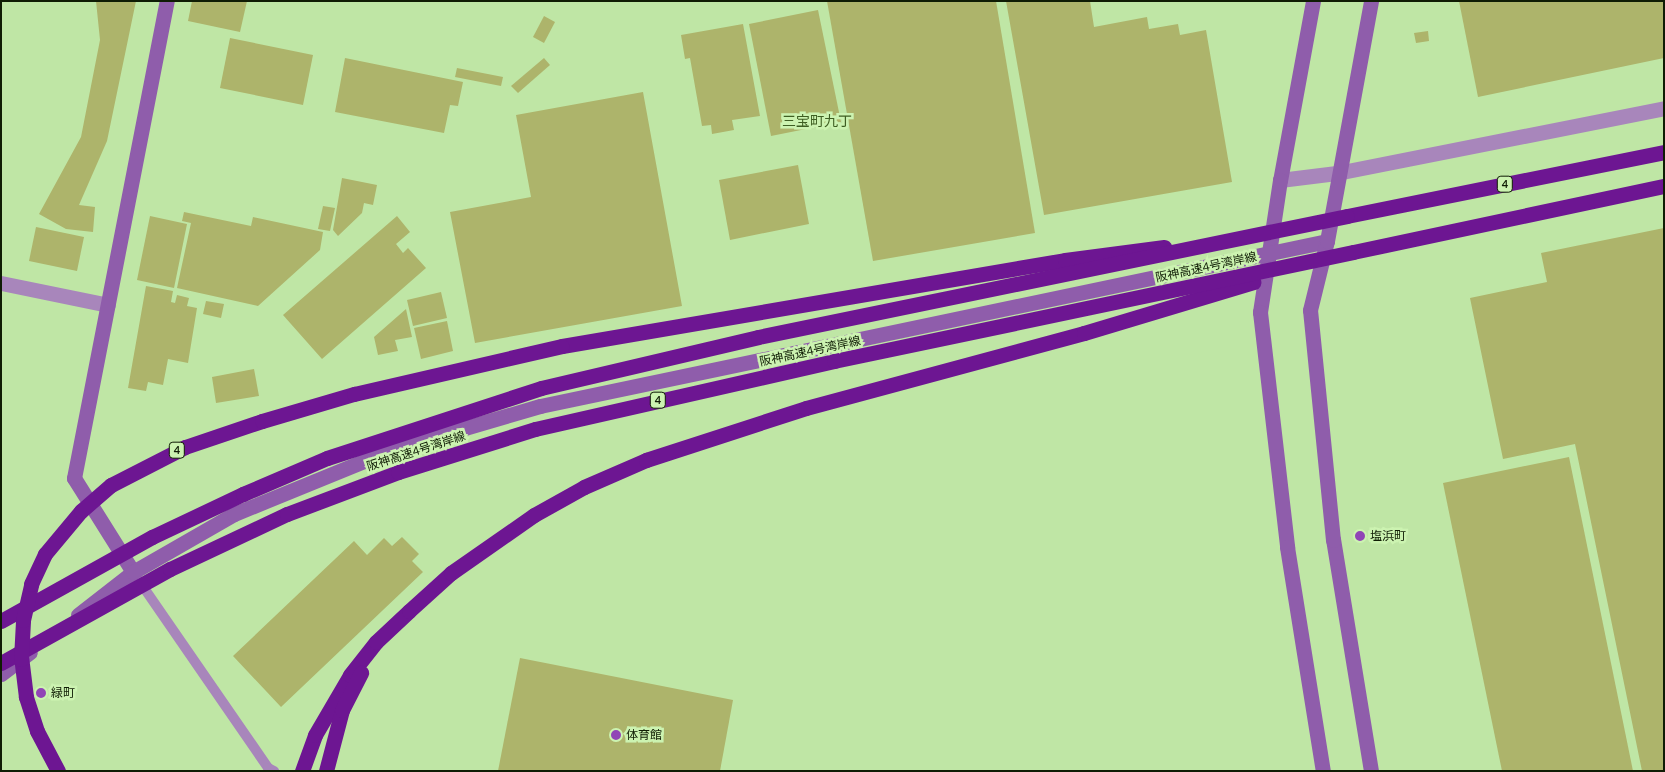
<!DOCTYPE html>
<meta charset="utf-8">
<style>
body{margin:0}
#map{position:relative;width:1665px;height:772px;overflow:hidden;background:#bfe6a5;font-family:Lato,"Noto Sans JP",sans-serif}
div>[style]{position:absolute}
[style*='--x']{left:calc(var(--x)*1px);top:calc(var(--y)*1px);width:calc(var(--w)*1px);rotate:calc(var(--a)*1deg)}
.building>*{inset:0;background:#adb46b}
.lane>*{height:10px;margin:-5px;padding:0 5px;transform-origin:5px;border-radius:5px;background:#a886bb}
.street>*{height:15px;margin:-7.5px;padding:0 7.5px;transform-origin:7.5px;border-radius:7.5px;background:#a886bb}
.secondary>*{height:15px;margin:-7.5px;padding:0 7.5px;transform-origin:7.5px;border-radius:7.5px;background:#8f5dab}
.highway>*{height:15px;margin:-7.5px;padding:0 7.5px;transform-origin:7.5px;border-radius:7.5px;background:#6d1692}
.highway-bridge>*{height:15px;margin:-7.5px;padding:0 7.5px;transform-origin:7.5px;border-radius:7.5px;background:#6d1692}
.dots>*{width:14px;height:14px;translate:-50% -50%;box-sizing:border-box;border:2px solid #ccf3b1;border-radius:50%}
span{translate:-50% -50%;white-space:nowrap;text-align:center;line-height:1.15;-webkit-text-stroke:5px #ccf3b1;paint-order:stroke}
.shield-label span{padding:1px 4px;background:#ccf3b1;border:1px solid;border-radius:4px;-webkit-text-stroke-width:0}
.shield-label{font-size:11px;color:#0f1c04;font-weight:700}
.street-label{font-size:12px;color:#0f1c04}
.poi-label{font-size:12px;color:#0f1c04}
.left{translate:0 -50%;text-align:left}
.neighbourhood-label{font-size:14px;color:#3e5e22}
.frame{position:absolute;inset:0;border:2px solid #0f1c04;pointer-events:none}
</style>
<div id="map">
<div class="building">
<div style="clip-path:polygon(96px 1px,136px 1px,107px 141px,79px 205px,95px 207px,93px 232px,66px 229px,39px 214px,81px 137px,100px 40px)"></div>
<div style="clip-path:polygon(192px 1px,247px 1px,240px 32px,188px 21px)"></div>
<div style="clip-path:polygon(827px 1px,996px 1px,1035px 233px,873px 261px)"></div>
<div style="clip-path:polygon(1006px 1px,1090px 1px,1094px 27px,1147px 17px,1149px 29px,1178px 24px,1180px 35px,1206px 30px,1232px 182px,1044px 215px)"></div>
<div style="clip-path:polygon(1459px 1px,1664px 1px,1664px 58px,1478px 97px)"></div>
<div style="clip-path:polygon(818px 10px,841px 122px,771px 136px,749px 24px)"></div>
<div style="clip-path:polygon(544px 16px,555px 22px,544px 43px,533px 37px)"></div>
<div style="clip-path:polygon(743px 24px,760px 116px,732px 120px,734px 130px,712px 134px,711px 125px,702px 126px,690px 58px,685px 59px,681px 35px)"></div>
<div style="clip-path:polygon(1428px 31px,1429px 41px,1416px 43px,1414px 33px)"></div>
<div style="clip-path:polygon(230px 38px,313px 55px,303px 105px,220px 88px)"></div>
<div style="clip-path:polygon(345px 58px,463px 82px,458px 106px,450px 105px,444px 133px,335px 112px)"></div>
<div style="clip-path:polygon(544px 58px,550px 65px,518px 93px,511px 86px)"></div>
<div style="clip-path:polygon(457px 68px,503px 77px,501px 86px,455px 77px)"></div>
<div style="clip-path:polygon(643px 92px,682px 306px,475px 343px,450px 212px,531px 197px,516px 115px)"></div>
<div style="clip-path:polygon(798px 165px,809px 224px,730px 240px,719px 180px)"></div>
<div style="clip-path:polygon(342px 178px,377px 185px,373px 205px,364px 203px,362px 213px,338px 236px,333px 230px)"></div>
<div style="clip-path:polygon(323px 206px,335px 208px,330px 231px,318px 229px)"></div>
<div style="clip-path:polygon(184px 212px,251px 226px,253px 217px,323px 232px,320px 250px,258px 306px,177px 288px,191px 223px,182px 221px)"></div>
<div style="clip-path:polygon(150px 216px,187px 224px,174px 288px,137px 280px)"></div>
<div style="clip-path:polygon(397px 216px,410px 232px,396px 244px,403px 253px,408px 248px,426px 268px,322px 359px,283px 315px)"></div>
<div style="clip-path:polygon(36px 227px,84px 237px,77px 271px,29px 261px)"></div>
<div style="clip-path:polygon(1664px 228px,1664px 771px,1642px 771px,1575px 444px,1503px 459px,1470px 298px,1547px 282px,1541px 253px)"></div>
<div style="clip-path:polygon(146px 286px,173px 291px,171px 302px,175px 303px,177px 295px,189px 298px,187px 306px,197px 308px,188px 363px,168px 359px,163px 385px,148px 382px,146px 391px,128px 388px)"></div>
<div style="clip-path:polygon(441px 292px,447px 318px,413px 326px,407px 300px)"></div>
<div style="clip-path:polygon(206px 301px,224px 304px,221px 318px,203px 314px)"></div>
<div style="clip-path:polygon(406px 309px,412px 337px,395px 340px,398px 351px,378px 355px,374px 337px)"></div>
<div style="clip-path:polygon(447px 321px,453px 351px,421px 359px,414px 328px)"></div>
<div style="clip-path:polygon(254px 369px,259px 396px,216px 403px,212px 377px)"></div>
<div style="clip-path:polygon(1569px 457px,1633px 771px,1502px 771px,1443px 483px)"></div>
<div style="clip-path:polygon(402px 537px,419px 554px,412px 561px,423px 572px,281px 707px,233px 656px,354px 541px,367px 555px,384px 538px,392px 546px)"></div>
<div style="clip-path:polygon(520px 658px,733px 700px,720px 771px,498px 771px)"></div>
</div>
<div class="lane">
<div style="--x:133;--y:572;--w:238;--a:55.4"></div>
<div style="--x:268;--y:768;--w:7;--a:27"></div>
</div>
<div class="street">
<div style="--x:1280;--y:180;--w:57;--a:-7"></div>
<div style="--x:1337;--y:173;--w:333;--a:-11.2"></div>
<div style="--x:1;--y:283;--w:109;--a:11.6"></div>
</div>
<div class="secondary">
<div style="--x:1313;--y:1;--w:182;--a:100.4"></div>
<div style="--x:1280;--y:180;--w:134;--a:98.6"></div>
<div style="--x:1260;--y:312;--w:237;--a:83.4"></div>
<div style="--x:1287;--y:547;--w:227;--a:80.9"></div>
<div style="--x:133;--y:572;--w:111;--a:-122.1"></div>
<div style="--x:74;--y:478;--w:486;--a:-79"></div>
<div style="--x:78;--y:615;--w:70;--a:-38"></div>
<div style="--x:133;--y:572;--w:116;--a:-29.9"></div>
<div style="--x:234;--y:514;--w:172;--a:-22.2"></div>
<div style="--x:393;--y:449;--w:153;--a:-16.3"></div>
<div style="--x:540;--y:406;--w:804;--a:-11.84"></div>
<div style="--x:1;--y:674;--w:36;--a:-37"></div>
<div style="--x:1371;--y:771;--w:234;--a:-99.3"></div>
<div style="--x:1333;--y:540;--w:231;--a:-95.7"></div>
<div style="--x:1310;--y:310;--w:71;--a:-76.2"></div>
<div style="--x:1327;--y:241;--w:244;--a:-79.6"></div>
</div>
<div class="highway">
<div style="--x:1347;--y:216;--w:323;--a:-11.4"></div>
<div style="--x:1353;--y:252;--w:318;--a:-12"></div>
<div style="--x:562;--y:346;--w:510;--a:-9.7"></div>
<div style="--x:1065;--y:260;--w:100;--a:-7.5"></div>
<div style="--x:302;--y:771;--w:38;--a:-70"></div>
<div style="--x:315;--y:735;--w:69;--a:-59.7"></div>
<div style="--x:350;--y:675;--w:42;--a:-51.8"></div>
<div style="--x:376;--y:642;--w:45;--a:-43.2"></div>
<div style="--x:326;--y:771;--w:63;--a:-75.3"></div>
<div style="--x:342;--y:710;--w:42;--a:-62.8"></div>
</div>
<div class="highway-bridge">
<div style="--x:409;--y:611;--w:57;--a:-42.1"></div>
<div style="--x:451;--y:573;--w:101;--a:-34.9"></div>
<div style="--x:534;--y:515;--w:57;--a:-29.2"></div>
<div style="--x:584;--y:487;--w:68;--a:-23.5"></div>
<div style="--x:646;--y:460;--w:168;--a:-18"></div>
<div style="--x:806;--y:408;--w:288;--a:-15.1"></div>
<div style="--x:1084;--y:333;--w:177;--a:-16.7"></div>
<div style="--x:1;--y:621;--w:173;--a:-29.1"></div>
<div style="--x:152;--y:537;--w:101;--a:-25.3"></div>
<div style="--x:243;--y:494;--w:91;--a:-23.2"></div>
<div style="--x:327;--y:458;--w:225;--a:-18.1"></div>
<div style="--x:541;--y:388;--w:223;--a:-13.2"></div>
<div style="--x:758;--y:337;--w:601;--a:-11.61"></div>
<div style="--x:1;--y:663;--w:193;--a:-29.1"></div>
<div style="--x:170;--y:569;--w:129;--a:-25.2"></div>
<div style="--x:287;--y:514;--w:119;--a:-20.7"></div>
<div style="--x:398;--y:472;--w:144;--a:-17.4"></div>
<div style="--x:535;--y:429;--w:307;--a:-12.8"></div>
<div style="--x:834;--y:361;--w:530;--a:-11.86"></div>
<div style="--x:58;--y:771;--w:45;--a:-117.7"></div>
<div style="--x:37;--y:731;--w:36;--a:-108"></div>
<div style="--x:26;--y:697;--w:38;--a:-97"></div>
<div style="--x:21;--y:659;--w:39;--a:-87"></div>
<div style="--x:23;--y:620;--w:37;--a:-77"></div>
<div style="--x:31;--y:584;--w:33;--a:-65"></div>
<div style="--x:45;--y:554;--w:56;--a:-50.1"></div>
<div style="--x:81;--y:511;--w:40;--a:-41"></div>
<div style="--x:111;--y:485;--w:83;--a:-27.2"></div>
<div style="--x:185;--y:447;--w:81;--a:-18.7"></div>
<div style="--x:262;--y:421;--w:96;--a:-16.4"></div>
<div style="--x:354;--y:394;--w:213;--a:-13"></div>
</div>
<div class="dots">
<div style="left:1360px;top:536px;background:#9145b6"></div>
<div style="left:41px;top:693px;background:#9145b6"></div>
<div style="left:616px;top:735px;background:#9145b6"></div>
</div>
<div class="shield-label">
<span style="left:1505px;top:184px">4</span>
<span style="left:658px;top:400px">4</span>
<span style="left:177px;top:450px">4</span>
</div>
<div class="street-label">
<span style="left:1206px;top:267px;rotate:-12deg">阪神高速4号湾岸線</span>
<span style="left:810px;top:351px;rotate:-12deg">阪神高速4号湾岸線</span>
<span style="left:416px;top:451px;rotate:-18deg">阪神高速4号湾岸線</span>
</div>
<div class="poi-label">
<span class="left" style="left:1370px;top:536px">塩浜町</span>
<span class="left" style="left:51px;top:693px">緑町</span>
<span class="left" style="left:626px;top:735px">体育館</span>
</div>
<div class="neighbourhood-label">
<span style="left:817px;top:121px">三宝町九丁</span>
</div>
<div class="frame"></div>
</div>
